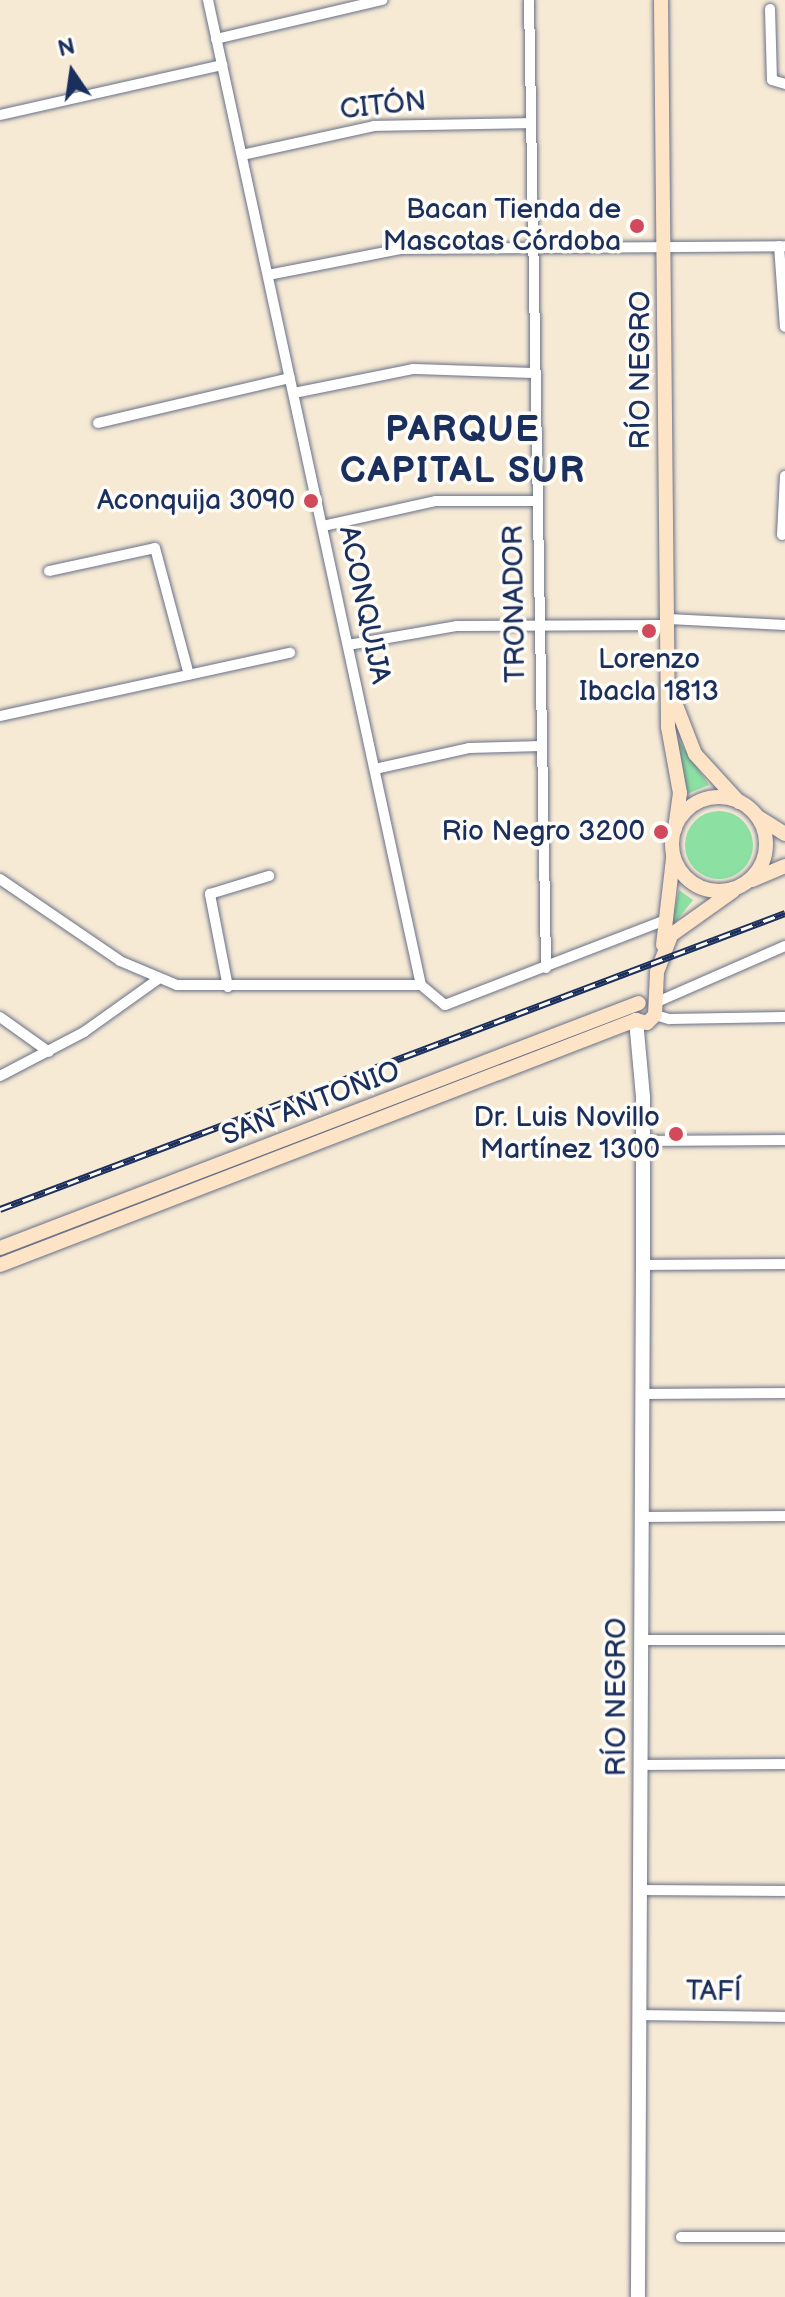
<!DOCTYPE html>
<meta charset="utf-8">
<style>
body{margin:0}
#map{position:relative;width:785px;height:2297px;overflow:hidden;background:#f6ead5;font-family:"Balsamiq Sans",sans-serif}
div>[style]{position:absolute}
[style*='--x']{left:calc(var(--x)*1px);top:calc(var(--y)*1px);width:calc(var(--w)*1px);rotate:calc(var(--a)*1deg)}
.green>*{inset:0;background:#8ce0a2}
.round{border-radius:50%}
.roads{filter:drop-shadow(0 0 2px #687088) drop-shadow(0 0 2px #687088)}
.minor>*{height:10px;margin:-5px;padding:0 5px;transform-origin:5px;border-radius:5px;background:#fff}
.tertiary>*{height:14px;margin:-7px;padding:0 7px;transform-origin:7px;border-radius:7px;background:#fff}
.secondary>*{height:14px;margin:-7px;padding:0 7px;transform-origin:7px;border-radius:7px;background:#fee4c6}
.secondary>.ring{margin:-7px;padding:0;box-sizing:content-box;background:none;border:14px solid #fee4c6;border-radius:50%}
.rail>*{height:7px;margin-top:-3.5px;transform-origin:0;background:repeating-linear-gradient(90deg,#fdfcf7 0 12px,#1b2f5e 0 24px);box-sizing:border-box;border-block:2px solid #1b2f5e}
.dots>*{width:22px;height:22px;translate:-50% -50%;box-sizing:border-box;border:4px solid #fdfcf7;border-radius:50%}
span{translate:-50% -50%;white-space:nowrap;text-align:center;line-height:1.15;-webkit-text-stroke:7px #fdfcf7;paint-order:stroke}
.street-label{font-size:28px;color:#1b2f5e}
.poi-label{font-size:28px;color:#1b2f5e}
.right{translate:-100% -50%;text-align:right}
.district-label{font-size:36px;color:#1b2f5e;font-weight:700;letter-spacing:2px}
.north{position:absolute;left:32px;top:32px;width:80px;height:80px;-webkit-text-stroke:6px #fdfcf7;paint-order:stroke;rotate:347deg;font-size:22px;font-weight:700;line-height:32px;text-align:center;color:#1b2f5e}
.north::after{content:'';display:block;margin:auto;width:28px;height:36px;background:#1b2f5e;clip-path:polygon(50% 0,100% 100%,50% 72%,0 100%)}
</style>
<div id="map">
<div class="green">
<div style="clip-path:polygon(677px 738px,709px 785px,687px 794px,684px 775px)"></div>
<div class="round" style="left:685px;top:811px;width:68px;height:68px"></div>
<div style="clip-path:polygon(679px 890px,693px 900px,670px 929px)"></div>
</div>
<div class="roads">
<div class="minor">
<div style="--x:208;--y:0;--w:1008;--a:77.8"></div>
<div style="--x:421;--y:985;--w:31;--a:40"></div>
<div style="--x:445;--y:1005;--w:236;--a:-21.1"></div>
<div style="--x:529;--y:0;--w:968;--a:88.99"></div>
<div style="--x:770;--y:9;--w:71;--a:88.4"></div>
<div style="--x:772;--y:80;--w:14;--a:17"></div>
<div style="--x:216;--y:39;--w:171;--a:-13.2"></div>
<div style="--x:0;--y:115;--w:228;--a:-12.7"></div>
<div style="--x:242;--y:155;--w:135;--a:-12.4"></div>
<div style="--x:374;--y:126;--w:157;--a:-1.1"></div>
<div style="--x:779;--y:246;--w:81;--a:85.8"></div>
<div style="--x:268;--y:275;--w:136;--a:-11.1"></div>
<div style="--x:401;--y:249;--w:384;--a:-0.4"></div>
<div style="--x:294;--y:393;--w:121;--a:-11.4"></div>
<div style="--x:413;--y:369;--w:122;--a:1.9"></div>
<div style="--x:98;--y:423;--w:197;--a:-13.2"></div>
<div style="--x:323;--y:526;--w:116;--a:-12.5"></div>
<div style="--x:436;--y:501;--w:101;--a:0"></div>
<div style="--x:782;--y:535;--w:59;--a:-87.1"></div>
<div style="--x:49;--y:571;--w:108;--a:-12.2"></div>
<div style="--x:155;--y:548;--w:131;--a:75"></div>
<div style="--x:669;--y:619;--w:116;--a:3"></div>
<div style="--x:348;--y:645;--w:111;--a:-9.9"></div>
<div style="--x:457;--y:626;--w:212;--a:-0.3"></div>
<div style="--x:0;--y:716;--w:297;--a:-12.3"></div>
<div style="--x:375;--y:769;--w:96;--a:-12.6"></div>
<div style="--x:469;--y:748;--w:72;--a:-1.6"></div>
<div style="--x:0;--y:879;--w:145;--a:34.3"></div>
<div style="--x:120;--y:961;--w:62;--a:22.8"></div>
<div style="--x:177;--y:985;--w:244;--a:0"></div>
<div style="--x:228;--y:987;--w:95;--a:-101"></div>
<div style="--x:210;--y:894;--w:62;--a:-17"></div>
<div style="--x:657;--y:1002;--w:140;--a:-23.6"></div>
<div style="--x:655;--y:1015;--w:15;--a:16"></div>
<div style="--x:669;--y:1019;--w:116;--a:-1"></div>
<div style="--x:0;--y:1017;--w:60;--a:35.5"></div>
<div style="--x:0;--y:1076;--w:95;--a:-27.6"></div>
<div style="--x:84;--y:1032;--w:90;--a:-35.5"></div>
<div style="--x:643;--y:1141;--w:142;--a:-0.4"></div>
<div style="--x:643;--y:1265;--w:142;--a:-0.4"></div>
<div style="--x:643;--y:1394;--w:142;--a:-0.4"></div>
<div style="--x:643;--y:1517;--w:142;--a:-0.4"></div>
<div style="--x:642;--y:1640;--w:143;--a:0"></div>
<div style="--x:643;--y:1765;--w:142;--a:-0.4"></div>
<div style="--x:643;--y:1890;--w:142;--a:0.4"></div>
<div style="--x:642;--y:2015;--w:143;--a:0.8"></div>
<div style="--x:681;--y:2237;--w:104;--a:0"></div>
</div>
<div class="tertiary">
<div style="--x:636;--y:1020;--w:77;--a:84.8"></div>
<div style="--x:643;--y:1097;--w:168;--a:90"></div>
<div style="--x:643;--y:1265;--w:1032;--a:90.28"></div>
</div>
<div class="secondary">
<div style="--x:661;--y:0;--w:727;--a:89.45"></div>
<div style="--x:668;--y:727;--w:67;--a:79.7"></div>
<div style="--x:680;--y:793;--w:36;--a:98"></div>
<div style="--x:674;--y:700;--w:58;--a:68.7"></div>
<div style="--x:695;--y:754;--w:65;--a:47.5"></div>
<div class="ring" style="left:672px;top:797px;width:80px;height:80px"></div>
<div style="--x:758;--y:817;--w:32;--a:32"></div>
<div style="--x:752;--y:880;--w:36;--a:-23"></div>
<div style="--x:663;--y:945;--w:88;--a:-83.4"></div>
<div style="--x:636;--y:1020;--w:11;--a:15"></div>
<div style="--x:647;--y:1023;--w:11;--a:-45"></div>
<div style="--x:655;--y:1015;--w:43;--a:-87.3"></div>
<div style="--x:657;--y:972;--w:40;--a:-69"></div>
<div style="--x:671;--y:935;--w:76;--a:-35.4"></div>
<div style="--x:0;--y:1248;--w:684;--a:-20.98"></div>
<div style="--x:0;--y:1265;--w:682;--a:-21.07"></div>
</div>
</div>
<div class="rail">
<div style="--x:0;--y:1209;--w:839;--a:-20.66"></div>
</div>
<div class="dots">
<div style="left:637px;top:226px;background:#d1495b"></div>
<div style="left:311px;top:501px;background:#d1495b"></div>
<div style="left:649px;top:631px;background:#d1495b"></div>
<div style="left:661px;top:832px;background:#d1495b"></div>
<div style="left:676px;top:1134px;background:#d1495b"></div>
</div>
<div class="street-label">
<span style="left:383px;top:106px;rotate:-6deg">CITÓN</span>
<span style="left:641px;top:370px;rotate:-90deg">RÍO NEGRO</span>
<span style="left:515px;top:604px;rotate:-91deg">TRONADOR</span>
<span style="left:364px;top:605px;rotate:78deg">ACONQUIJA</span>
<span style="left:311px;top:1104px;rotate:-21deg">SAN ANTONIO</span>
<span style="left:617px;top:1697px;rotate:-90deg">RÍO NEGRO</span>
<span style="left:714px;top:1992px;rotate:1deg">TAFÍ</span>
</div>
<div class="poi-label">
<span class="right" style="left:621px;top:226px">Bacan Tienda de<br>Mascotas Córdoba</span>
<span class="right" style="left:295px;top:501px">Aconquija 3090</span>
<span style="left:649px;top:676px">Lorenzo<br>Ibacla 1813</span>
<span class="right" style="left:645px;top:832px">Rio Negro 3200</span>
<span class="right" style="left:660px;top:1134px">Dr. Luis Novillo<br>Martínez 1300</span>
</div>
<div class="district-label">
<span style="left:463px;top:451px">PARQUE<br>CAPITAL SUR</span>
</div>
<div class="north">N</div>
</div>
